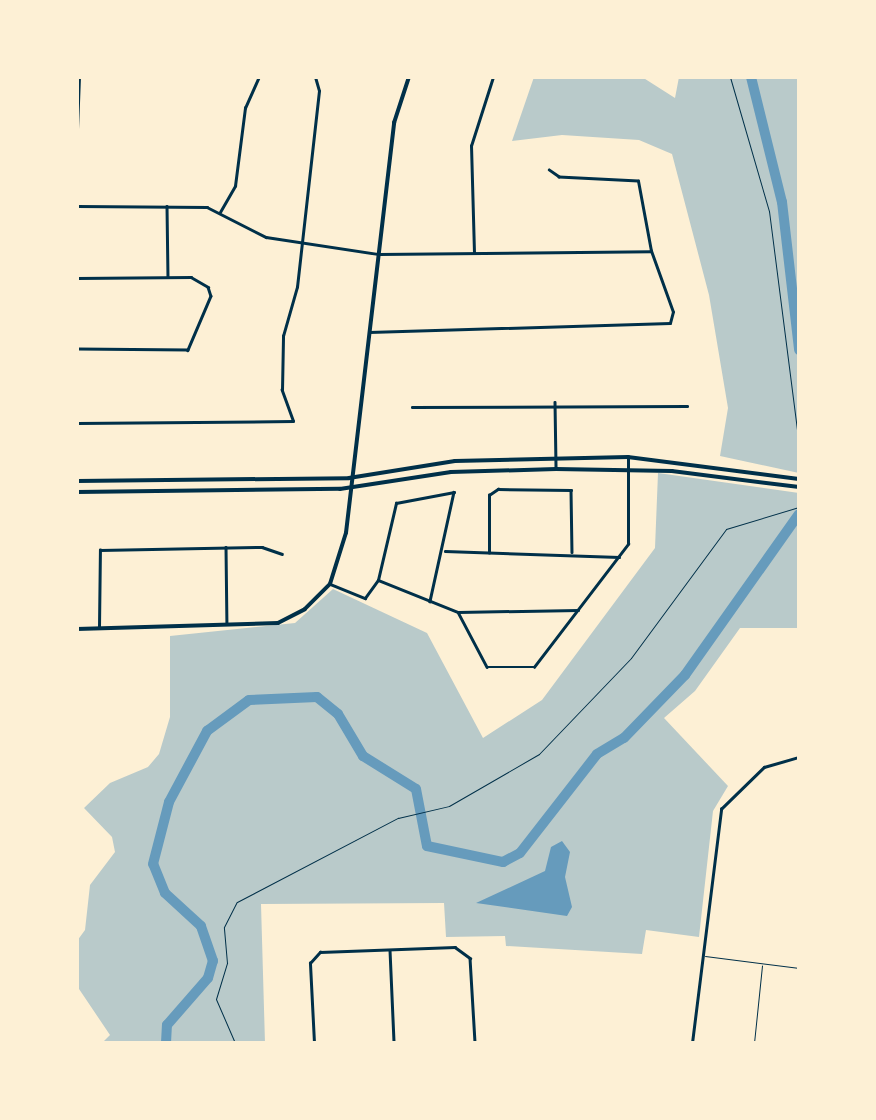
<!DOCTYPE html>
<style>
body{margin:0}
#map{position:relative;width:876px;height:1120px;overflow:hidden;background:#fdf0d5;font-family:"Space Grotesk",sans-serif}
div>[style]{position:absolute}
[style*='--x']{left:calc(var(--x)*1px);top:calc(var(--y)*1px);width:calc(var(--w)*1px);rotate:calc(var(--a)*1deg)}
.green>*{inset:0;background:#b9caca}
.water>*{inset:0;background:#669bbc}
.river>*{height:10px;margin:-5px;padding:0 5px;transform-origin:5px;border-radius:5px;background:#669bbc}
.path>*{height:1px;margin:-0.5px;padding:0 0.5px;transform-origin:0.5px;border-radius:0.5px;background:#003049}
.service>*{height:1px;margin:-0.5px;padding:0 0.5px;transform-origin:0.5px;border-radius:0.5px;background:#003049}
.minor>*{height:2.5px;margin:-1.25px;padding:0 1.25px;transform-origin:1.25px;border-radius:1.25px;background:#003049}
.tertiary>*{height:3.5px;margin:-1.75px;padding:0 1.75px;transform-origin:1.75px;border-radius:1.75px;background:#003049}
.secondary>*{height:3.5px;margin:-1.75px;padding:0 1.75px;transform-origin:1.75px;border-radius:1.75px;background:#003049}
span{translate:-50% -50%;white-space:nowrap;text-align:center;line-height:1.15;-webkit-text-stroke:7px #fdf0d5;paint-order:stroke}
.frame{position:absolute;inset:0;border:79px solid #fdf0d5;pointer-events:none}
</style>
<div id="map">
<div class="green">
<div style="clip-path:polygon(534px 77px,642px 77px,675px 98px,679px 77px,799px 77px,799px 473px,720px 456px,728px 408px,709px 295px,672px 154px,639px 140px,562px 135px,512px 141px)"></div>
<div style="clip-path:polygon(658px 473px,799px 493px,799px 628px,740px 628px,695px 691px,664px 718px,728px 786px,713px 811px,699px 937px,646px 930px,642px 954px,506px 946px,505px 936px,446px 937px,444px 903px,261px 904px,265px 1043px,102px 1043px,110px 1035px,77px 986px,77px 941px,85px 930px,90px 885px,115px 852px,112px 837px,84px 808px,110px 783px,148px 767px,159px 754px,170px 717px,170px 636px,295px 623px,333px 589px,427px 633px,483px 738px,542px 700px,655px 548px)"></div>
</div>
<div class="water">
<div style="clip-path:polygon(562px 841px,570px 852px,565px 877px,572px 907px,567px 916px,476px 903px,545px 871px,551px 847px)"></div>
</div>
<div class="river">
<div style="--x:751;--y:77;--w:129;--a:76.1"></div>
<div style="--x:782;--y:202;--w:149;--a:83.4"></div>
<div style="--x:166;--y:1043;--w:18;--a:-87"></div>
<div style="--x:167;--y:1025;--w:62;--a:-48.9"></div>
<div style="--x:208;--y:978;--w:18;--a:-74"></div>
<div style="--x:213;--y:961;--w:37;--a:-109"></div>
<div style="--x:201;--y:926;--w:49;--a:-137.5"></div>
<div style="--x:165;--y:893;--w:31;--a:-112"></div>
<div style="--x:153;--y:864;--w:64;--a:-75.5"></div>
<div style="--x:169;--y:802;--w:81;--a:-61.8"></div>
<div style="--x:207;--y:731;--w:52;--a:-36.4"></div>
<div style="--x:249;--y:700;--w:68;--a:-2.5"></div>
<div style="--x:317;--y:697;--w:27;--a:39"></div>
<div style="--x:338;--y:714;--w:49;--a:59.2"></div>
<div style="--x:363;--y:756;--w:62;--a:31.9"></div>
<div style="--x:416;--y:789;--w:58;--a:79.1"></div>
<div style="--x:427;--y:846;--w:78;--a:11.9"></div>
<div style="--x:503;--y:862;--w:19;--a:-28"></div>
<div style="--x:520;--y:853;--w:125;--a:-52.1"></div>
<div style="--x:597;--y:754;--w:31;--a:-31"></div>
<div style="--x:624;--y:738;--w:88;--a:-45.9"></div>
<div style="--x:685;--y:675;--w:197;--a:-54.7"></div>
</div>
<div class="path">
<div style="--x:730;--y:77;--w:140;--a:73.8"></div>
<div style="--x:769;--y:211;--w:236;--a:82.7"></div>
<div style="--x:235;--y:1043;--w:48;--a:-113.4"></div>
<div style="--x:216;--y:999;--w:38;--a:-73"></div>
<div style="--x:227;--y:963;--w:36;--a:-95"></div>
<div style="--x:224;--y:927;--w:28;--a:-63"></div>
<div style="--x:237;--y:902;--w:182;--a:-27.6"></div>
<div style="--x:398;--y:818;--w:52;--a:-13.2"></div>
<div style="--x:449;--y:806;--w:104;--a:-30"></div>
<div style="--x:539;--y:754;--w:133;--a:-46.2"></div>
<div style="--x:631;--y:658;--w:160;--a:-53.6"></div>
<div style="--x:726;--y:529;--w:76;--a:-16.8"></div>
</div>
<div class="service">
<div style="--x:705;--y:956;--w:95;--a:7.3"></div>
<div style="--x:754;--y:1043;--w:78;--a:-84.1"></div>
</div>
<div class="minor">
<div style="--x:77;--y:129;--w:52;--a:-87.8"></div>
<div style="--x:77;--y:206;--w:130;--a:0.4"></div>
<div style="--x:207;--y:207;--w:66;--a:27"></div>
<div style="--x:266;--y:237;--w:114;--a:8.6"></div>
<div style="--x:379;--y:254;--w:272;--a:-0.6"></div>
<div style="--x:167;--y:206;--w:70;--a:89.2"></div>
<div style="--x:220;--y:212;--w:30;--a:-60"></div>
<div style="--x:235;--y:186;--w:79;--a:-82.7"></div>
<div style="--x:245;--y:108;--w:34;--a:-66"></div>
<div style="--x:474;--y:253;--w:107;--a:-91.6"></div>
<div style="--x:471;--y:146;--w:72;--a:-72.3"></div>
<div style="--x:77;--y:278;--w:114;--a:-0.5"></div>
<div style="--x:191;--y:277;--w:20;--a:30"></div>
<div style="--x:208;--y:287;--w:9;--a:72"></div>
<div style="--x:211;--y:296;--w:59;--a:113.1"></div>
<div style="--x:188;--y:350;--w:111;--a:-179.5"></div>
<div style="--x:369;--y:332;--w:301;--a:-1.7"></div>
<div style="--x:670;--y:323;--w:11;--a:-75"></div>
<div style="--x:673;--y:312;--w:65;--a:-109.8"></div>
<div style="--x:651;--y:251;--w:71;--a:-100.5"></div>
<div style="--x:638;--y:181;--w:79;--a:-177.1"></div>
<div style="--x:559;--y:177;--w:12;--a:-145"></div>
<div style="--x:555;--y:402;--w:66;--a:89.1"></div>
<div style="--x:412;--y:407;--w:275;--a:-0.2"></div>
<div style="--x:77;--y:423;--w:216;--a:-0.5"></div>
<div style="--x:293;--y:421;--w:33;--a:-110"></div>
<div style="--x:282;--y:390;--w:54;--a:-88.9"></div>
<div style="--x:283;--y:336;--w:51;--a:-74.1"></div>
<div style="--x:297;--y:287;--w:197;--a:-83.6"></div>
<div style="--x:319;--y:91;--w:15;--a:-106"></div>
<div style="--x:226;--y:547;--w:77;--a:89.3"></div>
<div style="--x:445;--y:551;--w:174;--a:2"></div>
<div style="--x:489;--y:553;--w:58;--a:-90"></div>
<div style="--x:489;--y:495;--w:11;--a:-34"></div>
<div style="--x:498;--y:489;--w:73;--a:0.8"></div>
<div style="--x:571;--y:490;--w:62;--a:89.1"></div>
<div style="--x:378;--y:580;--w:86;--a:21.8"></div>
<div style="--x:458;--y:612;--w:120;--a:-1"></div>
<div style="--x:330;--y:584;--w:38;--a:22"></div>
<div style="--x:365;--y:598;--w:22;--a:-54"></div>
<div style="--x:378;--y:580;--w:79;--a:-76.8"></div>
<div style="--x:396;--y:503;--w:59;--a:-10.7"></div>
<div style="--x:454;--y:492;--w:112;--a:102.4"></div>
<div style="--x:458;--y:612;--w:62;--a:62.2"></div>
<div style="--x:487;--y:667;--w:47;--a:0"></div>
<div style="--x:534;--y:667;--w:155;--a:-52.6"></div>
<div style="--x:628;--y:544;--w:87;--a:-90"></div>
<div style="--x:99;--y:627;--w:77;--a:-89.3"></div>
<div style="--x:100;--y:550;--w:162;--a:-1.1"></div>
<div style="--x:262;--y:547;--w:21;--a:19"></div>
<div style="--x:77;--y:844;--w:10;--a:90"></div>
<div style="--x:390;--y:950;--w:93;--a:87.5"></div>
<div style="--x:314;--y:1043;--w:80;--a:-92.9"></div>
<div style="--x:310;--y:963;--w:15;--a:-48"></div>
<div style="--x:320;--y:952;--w:135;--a:-2.1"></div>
<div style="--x:455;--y:947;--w:19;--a:36"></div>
<div style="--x:470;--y:958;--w:85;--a:86.6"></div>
<div style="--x:692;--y:1043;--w:236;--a:-82.9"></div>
<div style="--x:721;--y:809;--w:60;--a:-44.3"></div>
<div style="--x:764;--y:767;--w:36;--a:-16"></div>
</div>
<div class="tertiary">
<div style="--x:77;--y:629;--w:201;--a:-1.7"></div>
<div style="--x:278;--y:623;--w:30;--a:-27"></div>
<div style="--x:305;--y:609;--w:35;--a:-45"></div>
<div style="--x:330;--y:584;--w:53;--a:-72.6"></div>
<div style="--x:346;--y:533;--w:413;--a:-83.3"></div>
<div style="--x:394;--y:123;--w:48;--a:-71.9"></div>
</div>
<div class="secondary">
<div style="--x:77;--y:481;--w:272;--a:-0.6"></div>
<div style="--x:349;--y:478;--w:107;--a:-9.1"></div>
<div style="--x:455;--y:461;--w:173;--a:-1.3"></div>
<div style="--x:628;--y:457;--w:172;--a:7.3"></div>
<div style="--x:77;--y:492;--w:263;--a:-0.7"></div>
<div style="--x:340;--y:489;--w:112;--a:-8.7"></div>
<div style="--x:451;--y:472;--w:105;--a:-1.6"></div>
<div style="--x:556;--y:469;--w:116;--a:1"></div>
<div style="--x:672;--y:471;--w:128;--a:7.2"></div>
</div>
<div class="frame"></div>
</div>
